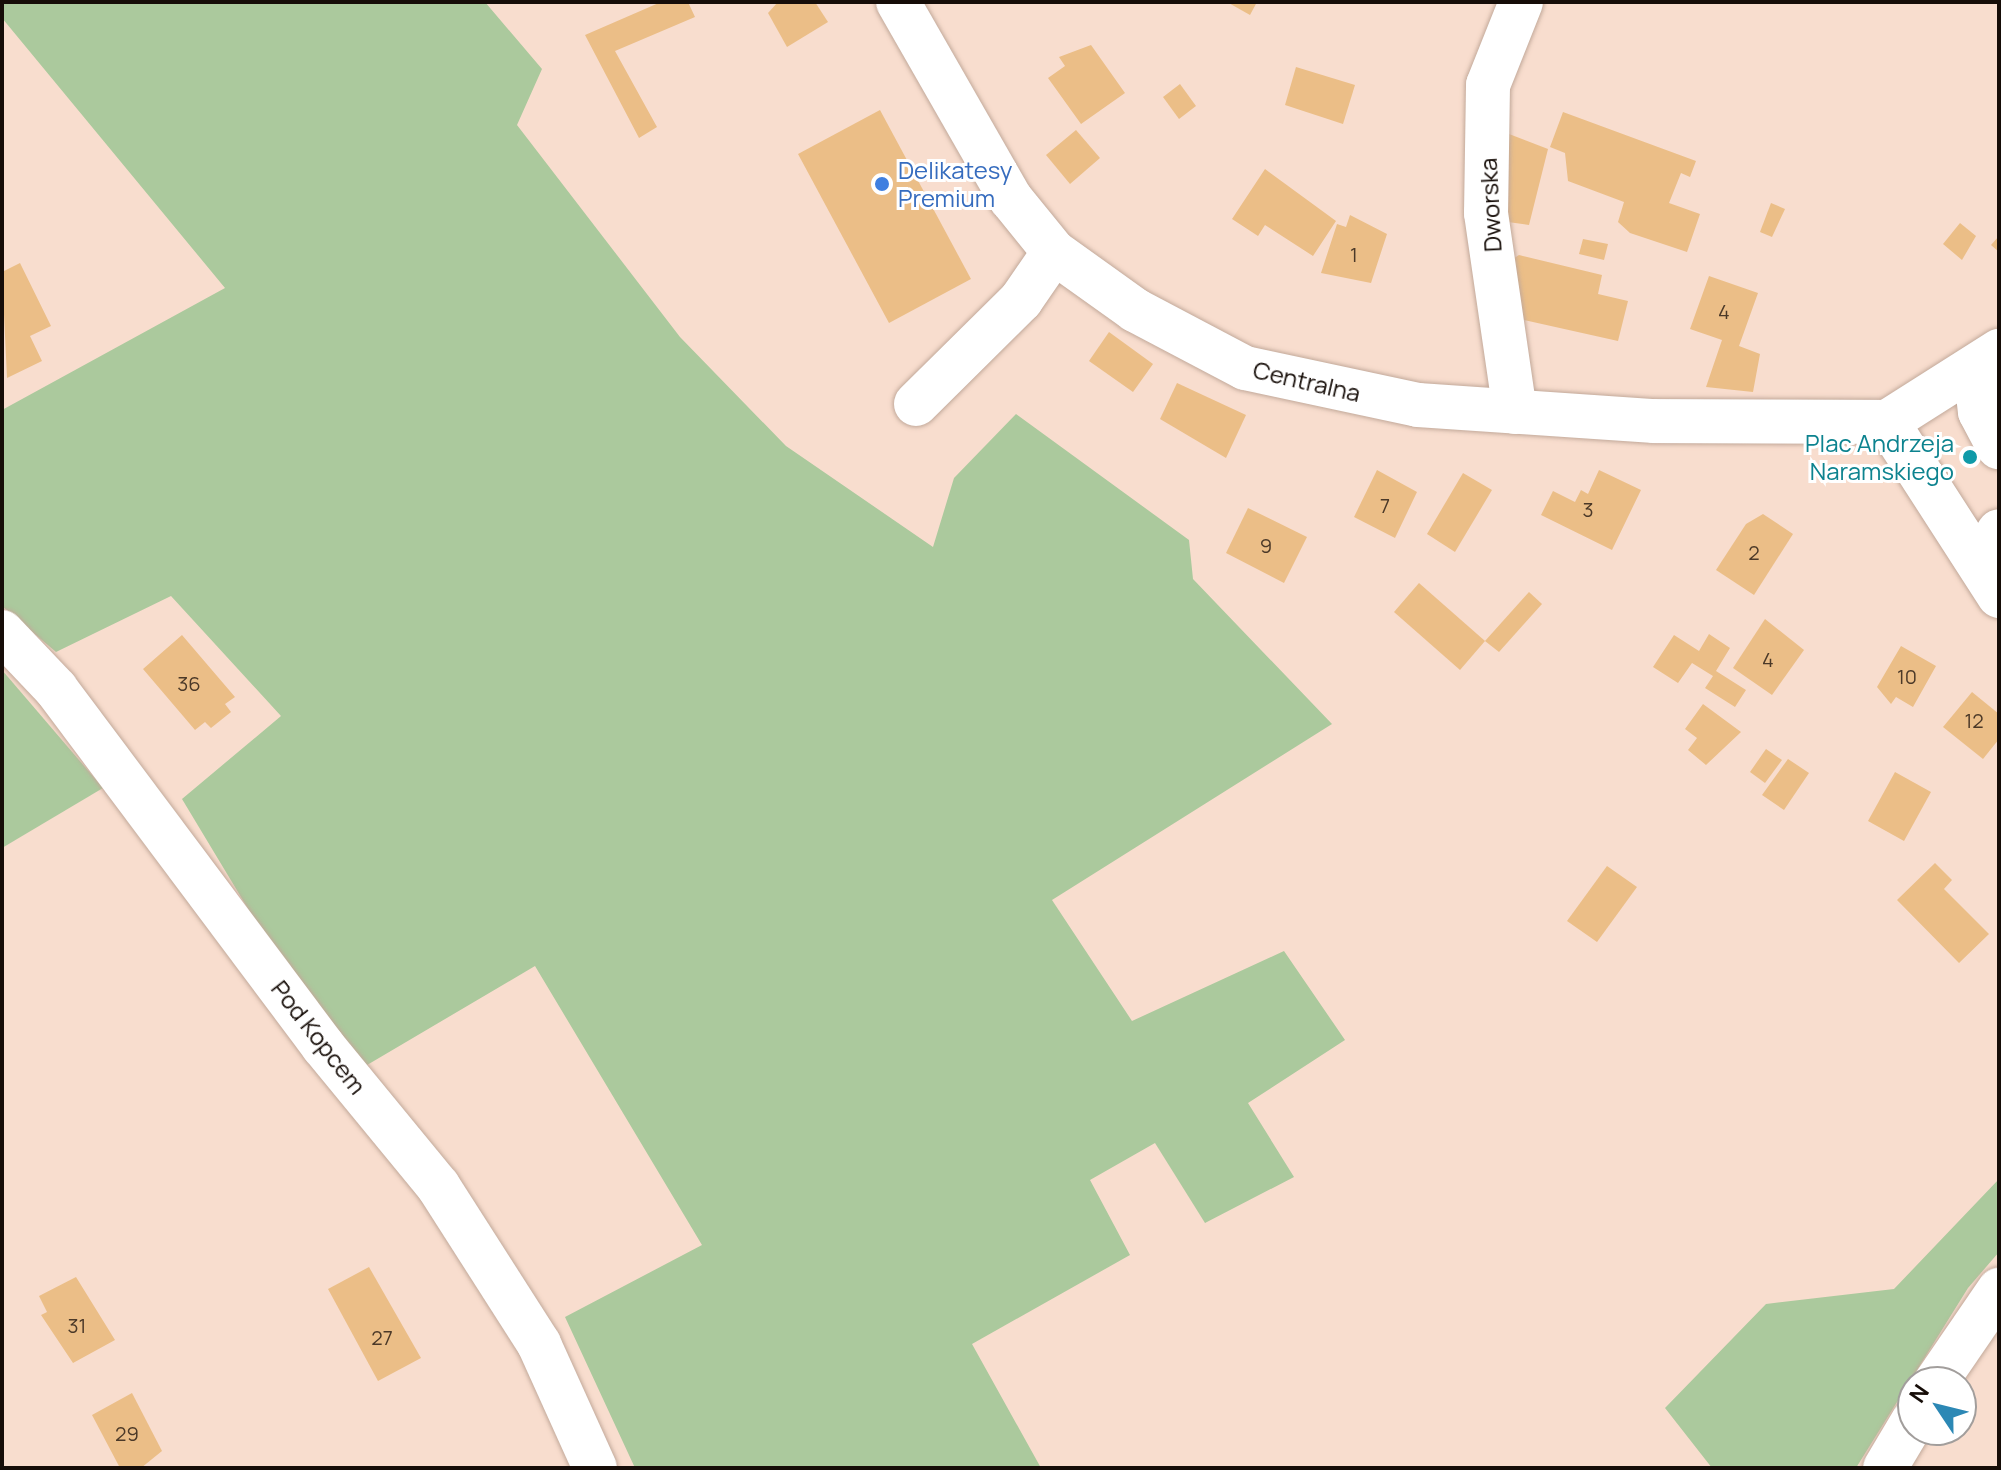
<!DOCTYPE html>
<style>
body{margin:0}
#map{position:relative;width:2001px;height:1470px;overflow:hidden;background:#f8ddce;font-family:Manrope,sans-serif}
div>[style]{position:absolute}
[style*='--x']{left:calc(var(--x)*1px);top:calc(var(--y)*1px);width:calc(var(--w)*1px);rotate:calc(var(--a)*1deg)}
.green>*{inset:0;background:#abc99d}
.building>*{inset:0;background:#ebbe87}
.roads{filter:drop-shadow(0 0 2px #c2a99a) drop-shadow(0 0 2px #c2a99a)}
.minor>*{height:44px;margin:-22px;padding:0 22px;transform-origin:22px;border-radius:22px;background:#fff}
.dots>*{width:22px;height:22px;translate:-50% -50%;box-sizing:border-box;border:4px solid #fff;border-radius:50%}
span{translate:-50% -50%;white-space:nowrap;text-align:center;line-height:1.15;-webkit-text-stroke:6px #fff;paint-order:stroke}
.number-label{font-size:20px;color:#4b3928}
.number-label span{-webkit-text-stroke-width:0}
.shop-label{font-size:24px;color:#366cbe}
.left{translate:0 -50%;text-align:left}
.street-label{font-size:24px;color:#160d08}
.culture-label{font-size:24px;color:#0d838f}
.right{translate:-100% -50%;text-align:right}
.frame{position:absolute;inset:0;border:4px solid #160d08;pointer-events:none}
.north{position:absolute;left:1897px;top:1366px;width:80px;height:80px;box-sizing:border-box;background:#fff;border:2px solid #a29e9c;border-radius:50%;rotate:305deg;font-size:22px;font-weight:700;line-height:32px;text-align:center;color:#160d08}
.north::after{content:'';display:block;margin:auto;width:28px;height:36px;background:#2c88b5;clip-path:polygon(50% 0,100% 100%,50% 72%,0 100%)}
</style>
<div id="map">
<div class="green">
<div style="clip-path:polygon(2px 2px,485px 2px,542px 69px,517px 125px,680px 337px,786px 446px,933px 547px,954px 478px,1016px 414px,1189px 540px,1193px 579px,1332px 724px,1052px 900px,1132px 1021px,1284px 951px,1345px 1040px,1248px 1103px,1294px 1177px,1205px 1223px,1155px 1143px,1090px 1180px,1130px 1255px,972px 1344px,1041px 1468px,635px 1468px,565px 1317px,702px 1245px,535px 966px,362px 1068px,277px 957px,182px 799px,281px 716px,171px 596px,56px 652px,2px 606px,2px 410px,225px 288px,2px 18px)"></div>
<div style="clip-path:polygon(2px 670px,103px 788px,2px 848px)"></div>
<div style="clip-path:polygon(1999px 1179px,1999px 1252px,1968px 1288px,1856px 1468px,1712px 1468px,1665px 1408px,1766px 1304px,1894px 1289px)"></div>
</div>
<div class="building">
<div style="clip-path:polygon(661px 2px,688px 2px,695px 17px,615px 51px,657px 127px,639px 138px,585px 35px)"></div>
<div style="clip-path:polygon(778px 2px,815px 2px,828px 22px,787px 47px,768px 13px)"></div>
<div style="clip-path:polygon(1227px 2px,1257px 2px,1250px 15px)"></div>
<div style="clip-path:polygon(1091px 45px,1125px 93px,1081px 124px,1048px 78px,1065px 66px,1059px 57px)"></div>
<div style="clip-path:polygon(1296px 67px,1355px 85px,1343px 124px,1285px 105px)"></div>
<div style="clip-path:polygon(1180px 84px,1196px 106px,1179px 119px,1163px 97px)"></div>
<div style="clip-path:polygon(880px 110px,971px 279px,889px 323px,798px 154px)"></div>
<div style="clip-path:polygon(1563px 112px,1696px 161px,1690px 177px,1681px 173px,1669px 203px,1700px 214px,1687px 252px,1630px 233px,1618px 222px,1624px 202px,1568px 181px,1565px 153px,1550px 147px)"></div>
<div style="clip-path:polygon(1076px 130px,1100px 158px,1070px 184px,1046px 155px)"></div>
<div style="clip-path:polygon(1509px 134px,1548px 149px,1529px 225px,1508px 222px)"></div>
<div style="clip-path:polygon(1265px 169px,1336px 221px,1313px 256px,1265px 225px,1258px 236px,1232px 219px)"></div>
<div style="clip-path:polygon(1771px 203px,1785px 209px,1772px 237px,1760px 232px)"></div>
<div style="clip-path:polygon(1350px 215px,1387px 234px,1371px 283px,1321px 273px,1337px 224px,1346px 227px)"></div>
<div style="clip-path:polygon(1960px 223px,1976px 236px,1962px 260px,1943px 244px)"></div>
<div style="clip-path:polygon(1999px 236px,1999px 252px,1991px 245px)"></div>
<div style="clip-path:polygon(1583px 239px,1608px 244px,1604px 260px,1579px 254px)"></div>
<div style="clip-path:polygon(1519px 255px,1602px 275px,1598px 294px,1628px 301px,1618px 341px,1511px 317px,1508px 262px)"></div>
<div style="clip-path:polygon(20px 263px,51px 326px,30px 336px,42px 361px,7px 378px,2px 272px)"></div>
<div style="clip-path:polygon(1709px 276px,1758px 293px,1739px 346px,1760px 354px,1753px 392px,1706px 387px,1722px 340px,1690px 329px)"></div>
<div style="clip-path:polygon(1109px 332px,1153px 364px,1133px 392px,1089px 361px)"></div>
<div style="clip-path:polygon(1177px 383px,1246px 415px,1226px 458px,1160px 419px)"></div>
<div style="clip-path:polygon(1377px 470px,1417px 492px,1395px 538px,1354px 517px)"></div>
<div style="clip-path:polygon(1599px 470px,1641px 490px,1612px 550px,1541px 515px,1553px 491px,1575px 502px,1581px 490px,1588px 494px)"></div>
<div style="clip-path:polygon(1463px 473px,1492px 490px,1455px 552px,1427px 534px)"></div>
<div style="clip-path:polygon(1248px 508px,1307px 537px,1284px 583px,1226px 553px)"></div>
<div style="clip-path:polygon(1763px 514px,1793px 534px,1754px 595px,1716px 570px,1746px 524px)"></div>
<div style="clip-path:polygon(1419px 583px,1485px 641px,1460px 670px,1394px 612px)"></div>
<div style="clip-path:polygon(1529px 592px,1542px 604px,1499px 652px,1485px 641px)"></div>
<div style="clip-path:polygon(1765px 619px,1804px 650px,1772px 695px,1733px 668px)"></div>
<div style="clip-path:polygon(1709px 634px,1730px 648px,1716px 671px,1746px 690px,1735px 707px,1705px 688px,1713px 676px,1692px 663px,1678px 683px,1653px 667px,1674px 635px,1699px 651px)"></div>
<div style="clip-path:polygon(182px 635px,235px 697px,225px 704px,231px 712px,211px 728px,205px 722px,195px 730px,143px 669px)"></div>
<div style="clip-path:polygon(1901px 646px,1936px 666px,1913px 707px,1896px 697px,1891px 704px,1877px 687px)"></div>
<div style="clip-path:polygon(1972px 692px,1999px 714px,1999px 739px,1983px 759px,1943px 727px)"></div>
<div style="clip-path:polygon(1703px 704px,1741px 732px,1706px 765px,1688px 750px,1697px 738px,1685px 729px)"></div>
<div style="clip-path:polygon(1766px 749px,1782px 760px,1765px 783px,1750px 772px)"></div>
<div style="clip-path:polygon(1788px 759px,1809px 773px,1784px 810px,1762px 795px)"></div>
<div style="clip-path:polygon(1895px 772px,1931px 792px,1904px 841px,1868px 821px)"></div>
<div style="clip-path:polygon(1935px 863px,1952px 880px,1944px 889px,1989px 934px,1959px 963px,1897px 900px)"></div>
<div style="clip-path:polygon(1607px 866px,1637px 887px,1597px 942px,1567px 921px)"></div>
<div style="clip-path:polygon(369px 1267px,421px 1358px,378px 1381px,328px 1289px)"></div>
<div style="clip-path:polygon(76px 1277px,115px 1340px,73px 1363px,41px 1315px,47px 1312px,39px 1296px)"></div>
<div style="clip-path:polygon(132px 1393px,162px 1451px,141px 1468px,120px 1468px,92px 1415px)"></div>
</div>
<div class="roads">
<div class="minor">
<div style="--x:898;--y:2;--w:227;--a:60.2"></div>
<div style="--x:1011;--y:199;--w:68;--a:50.9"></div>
<div style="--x:1054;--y:252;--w:100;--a:35.6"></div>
<div style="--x:1135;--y:310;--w:124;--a:27.8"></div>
<div style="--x:1245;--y:368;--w:177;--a:12.1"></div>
<div style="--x:1418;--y:405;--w:237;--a:3.9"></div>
<div style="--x:1654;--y:421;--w:233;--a:0.2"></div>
<div style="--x:1975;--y:367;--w:45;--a:83.7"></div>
<div style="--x:1980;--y:412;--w:40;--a:62"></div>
<div style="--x:916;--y:404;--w:148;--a:-44.7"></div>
<div style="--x:1021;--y:300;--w:58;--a:-55.5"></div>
<div style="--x:1515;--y:412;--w:201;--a:-98.3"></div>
<div style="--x:1486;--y:213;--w:128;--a:-89.1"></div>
<div style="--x:1488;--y:85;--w:89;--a:-68.3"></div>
<div style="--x:1887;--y:422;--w:207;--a:57.2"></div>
<div style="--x:1887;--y:422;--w:133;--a:-32.4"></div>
<div style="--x:1994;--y:539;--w:9;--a:-58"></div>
<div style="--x:2;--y:632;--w:79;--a:46.5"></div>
<div style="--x:56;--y:689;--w:446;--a:53.2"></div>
<div style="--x:323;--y:1046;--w:181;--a:50.6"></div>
<div style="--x:438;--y:1186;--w:188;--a:57.4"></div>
<div style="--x:539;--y:1344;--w:136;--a:65.7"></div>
<div style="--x:1936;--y:1382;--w:112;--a:-55.6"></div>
<div style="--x:1885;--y:1468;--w:55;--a:-59.2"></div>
</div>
</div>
<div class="dots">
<div style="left:882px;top:184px;background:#3f7fe0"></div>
<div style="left:1970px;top:457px;background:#0f9aa8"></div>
</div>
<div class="number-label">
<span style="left:1354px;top:254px">1</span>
<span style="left:1724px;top:311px">4</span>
<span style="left:1385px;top:505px">7</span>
<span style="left:1588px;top:509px">3</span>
<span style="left:1266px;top:545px">9</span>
<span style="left:1754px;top:552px">2</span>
<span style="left:1768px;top:659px">4</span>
<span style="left:1907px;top:676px">10</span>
<span style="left:189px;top:683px">36</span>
<span style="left:1974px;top:720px">12</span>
<span style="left:77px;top:1325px">31</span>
<span style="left:382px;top:1337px">27</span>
<span style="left:127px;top:1433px">29</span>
</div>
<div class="shop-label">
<span class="left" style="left:898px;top:184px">Delikatesy<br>Premium</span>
</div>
<div class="street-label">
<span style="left:1490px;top:205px;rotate:-93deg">Dworska</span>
<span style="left:1307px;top:381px;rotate:13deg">Centralna</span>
<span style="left:319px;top:1037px;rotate:52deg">Pod Kopcem</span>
</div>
<div class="culture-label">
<span class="right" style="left:1954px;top:457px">Plac Andrzeja<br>Naramskiego</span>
</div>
<div class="frame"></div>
<div class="north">N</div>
</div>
